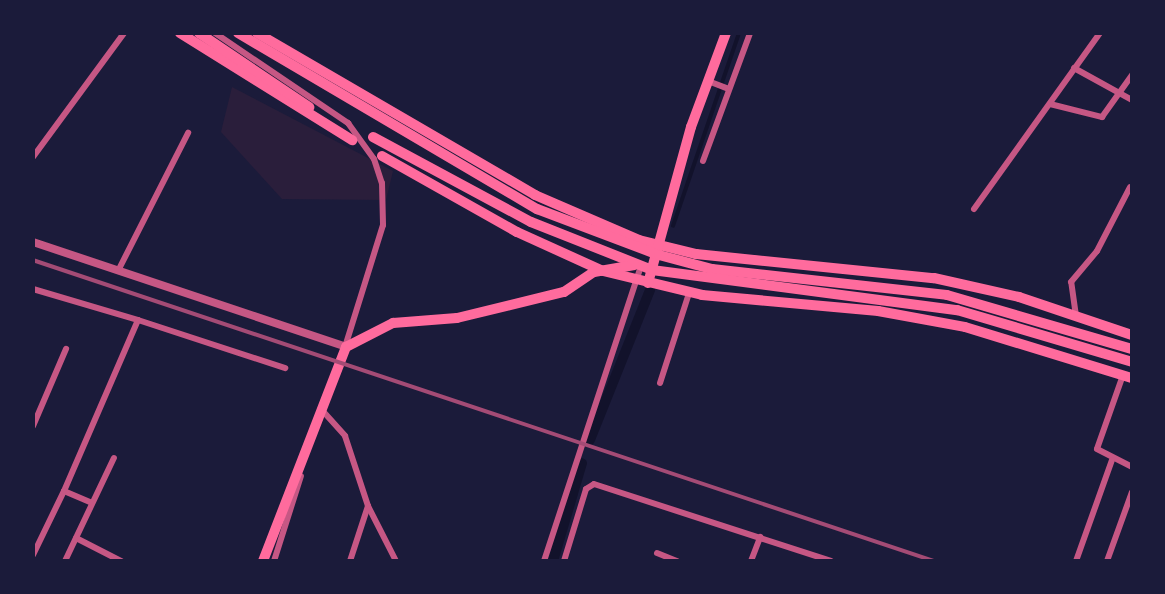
<!DOCTYPE html>
<style>
body{margin:0}
#map{position:relative;width:1165px;height:594px;overflow:hidden;background:#1b1b3a;font-family:Lato,sans-serif}
div>[style]{position:absolute}
[style*='--x']{left:calc(var(--x)*1px);top:calc(var(--y)*1px);width:calc(var(--w)*1px);rotate:calc(var(--a)*1deg)}
.green>*{inset:0;background:#2a1e3b}
.stream>*{height:3.5px;margin:-1.75px;padding:0 1.75px;transform-origin:1.75px;border-radius:1.75px;background:#12122b}
.canal>*{height:10px;margin:-5px;padding:0 5px;transform-origin:5px;border-radius:5px;background:#12122b}
.minor>*{height:6px;margin:-3px;padding:0 3px;transform-origin:3px;border-radius:3px;background:#c65784}
.tertiary>*{height:8px;margin:-4px;padding:0 4px;transform-origin:4px;border-radius:4px;background:#c65784}
.secondary>*{height:10px;margin:-5px;padding:0 5px;transform-origin:5px;border-radius:5px;background:#ff6b9d}
.primary>*{height:10px;margin:-5px;padding:0 5px;transform-origin:5px;border-radius:5px;background:#ff6b9d}
.rail>*{height:3.5px;margin:-1.75px;padding:0 1.75px;transform-origin:1.75px;border-radius:1.75px;background:#a44b75}
span{translate:-50% -50%;white-space:nowrap;text-align:center;line-height:1.15;-webkit-text-stroke:6px #1b1b3a;paint-order:stroke}
.frame{position:absolute;inset:0;border:35px solid #1b1b3a;pointer-events:none}
</style>
<div id="map">
<div class="green">
<div style="clip-path:polygon(232px 87px,393px 171px,386px 200px,282px 199px,221px 132px)"></div>
</div>
<div class="stream">
<div style="--x:673;--y:226;--w:204;--a:-71.1"></div>
</div>
<div class="canal">
<div style="--x:590;--y:440;--w:162;--a:-68.2"></div>
<div style="--x:553;--y:561;--w:102;--a:-73.5"></div>
</div>
<div class="minor">
<div style="--x:215;--y:33;--w:161;--a:34.1"></div>
<div style="--x:348;--y:123;--w:44;--a:54.2"></div>
<div style="--x:374;--y:159;--w:25;--a:72"></div>
<div style="--x:382;--y:183;--w:42;--a:88.6"></div>
<div style="--x:383;--y:225;--w:128;--a:107.3"></div>
<div style="--x:1074;--y:68;--w:66;--a:28.9"></div>
<div style="--x:708;--y:81;--w:22;--a:21"></div>
<div style="--x:1050;--y:104;--w:54;--a:14"></div>
<div style="--x:1102;--y:117;--w:52;--a:-54.5"></div>
<div style="--x:33;--y:157;--w:154;--a:-53.7"></div>
<div style="--x:703;--y:161;--w:136;--a:-69.8"></div>
<div style="--x:974;--y:209;--w:216;--a:-54.4"></div>
<div style="--x:119;--y:269;--w:153;--a:-63.1"></div>
<div style="--x:33;--y:289;--w:109;--a:16.4"></div>
<div style="--x:138;--y:320;--w:186;--a:113.4"></div>
<div style="--x:64;--y:491;--w:30;--a:23"></div>
<div style="--x:1076;--y:316;--w:34;--a:-98"></div>
<div style="--x:1071;--y:282;--w:40;--a:-50"></div>
<div style="--x:1097;--y:251;--w:72;--a:-62.7"></div>
<div style="--x:138;--y:320;--w:155;--a:18.1"></div>
<div style="--x:1123;--y:375;--w:78;--a:109.4"></div>
<div style="--x:1097;--y:449;--w:39;--a:27"></div>
<div style="--x:660;--y:383;--w:95;--a:-72.1"></div>
<div style="--x:321;--y:409;--w:36;--a:48"></div>
<div style="--x:345;--y:436;--w:74;--a:71.8"></div>
<div style="--x:368;--y:506;--w:62;--a:63"></div>
<div style="--x:33;--y:426;--w:84;--a:-66.8"></div>
<div style="--x:76;--y:538;--w:51;--a:27.1"></div>
<div style="--x:657;--y:553;--w:22;--a:22"></div>
<div style="--x:33;--y:555;--w:71;--a:-64.2"></div>
<div style="--x:65;--y:561;--w:114;--a:-64.6"></div>
<div style="--x:274;--y:561;--w:89;--a:-72.4"></div>
<div style="--x:350;--y:561;--w:58;--a:-71.9"></div>
<div style="--x:544;--y:561;--w:311;--a:-71.8"></div>
<div style="--x:564;--y:561;--w:75;--a:-73"></div>
<div style="--x:586;--y:489;--w:9;--a:-32"></div>
<div style="--x:594;--y:484;--w:249;--a:18"></div>
<div style="--x:751;--y:561;--w:26;--a:-69"></div>
<div style="--x:1076;--y:561;--w:107;--a:-70.4"></div>
<div style="--x:1107;--y:561;--w:73;--a:-70.1"></div>
</div>
<div class="tertiary">
<div style="--x:33;--y:242;--w:330;--a:18.5"></div>
</div>
<div class="secondary">
<div style="--x:180;--y:33;--w:203;--a:31.9"></div>
<div style="--x:257;--y:33;--w:322;--a:30.2"></div>
<div style="--x:535;--y:195;--w:113;--a:23.4"></div>
<div style="--x:639;--y:240;--w:59;--a:13.8"></div>
<div style="--x:696;--y:254;--w:239;--a:5.8"></div>
<div style="--x:934;--y:278;--w:87;--a:12.6"></div>
<div style="--x:1019;--y:297;--w:119;--a:18.6"></div>
<div style="--x:382;--y:156;--w:155;--a:29.4"></div>
<div style="--x:517;--y:232;--w:94;--a:24.4"></div>
<div style="--x:603;--y:271;--w:102;--a:13.6"></div>
<div style="--x:702;--y:295;--w:177;--a:5.2"></div>
<div style="--x:878;--y:311;--w:88;--a:10.4"></div>
<div style="--x:965;--y:327;--w:175;--a:17"></div>
<div style="--x:648;--y:283;--w:162;--a:-74.6"></div>
<div style="--x:691;--y:127;--w:100;--a:-69.6"></div>
</div>
<div class="primary">
<div style="--x:199;--y:33;--w:133;--a:33.9"></div>
<div style="--x:238;--y:33;--w:347;--a:30.5"></div>
<div style="--x:537;--y:209;--w:130;--a:20.7"></div>
<div style="--x:659;--y:255;--w:55;--a:14.8"></div>
<div style="--x:712;--y:269;--w:236;--a:6.3"></div>
<div style="--x:947;--y:295;--w:193;--a:16.3"></div>
<div style="--x:373;--y:137;--w:179;--a:28.3"></div>
<div style="--x:531;--y:222;--w:130;--a:21.6"></div>
<div style="--x:652;--y:270;--w:308;--a:7.5"></div>
<div style="--x:957;--y:310;--w:183;--a:16.5"></div>
<div style="--x:263;--y:561;--w:230;--a:-68.8"></div>
<div style="--x:346;--y:347;--w:53;--a:-27.1"></div>
<div style="--x:393;--y:323;--w:64;--a:-4.5"></div>
<div style="--x:457;--y:318;--w:110;--a:-13.7"></div>
<div style="--x:564;--y:292;--w:36;--a:-34"></div>
<div style="--x:594;--y:272;--w:41;--a:-9.9"></div>
</div>
<div class="rail">
<div style="--x:33;--y:260;--w:950;--a:18.47"></div>
</div>
<div class="frame"></div>
</div>
